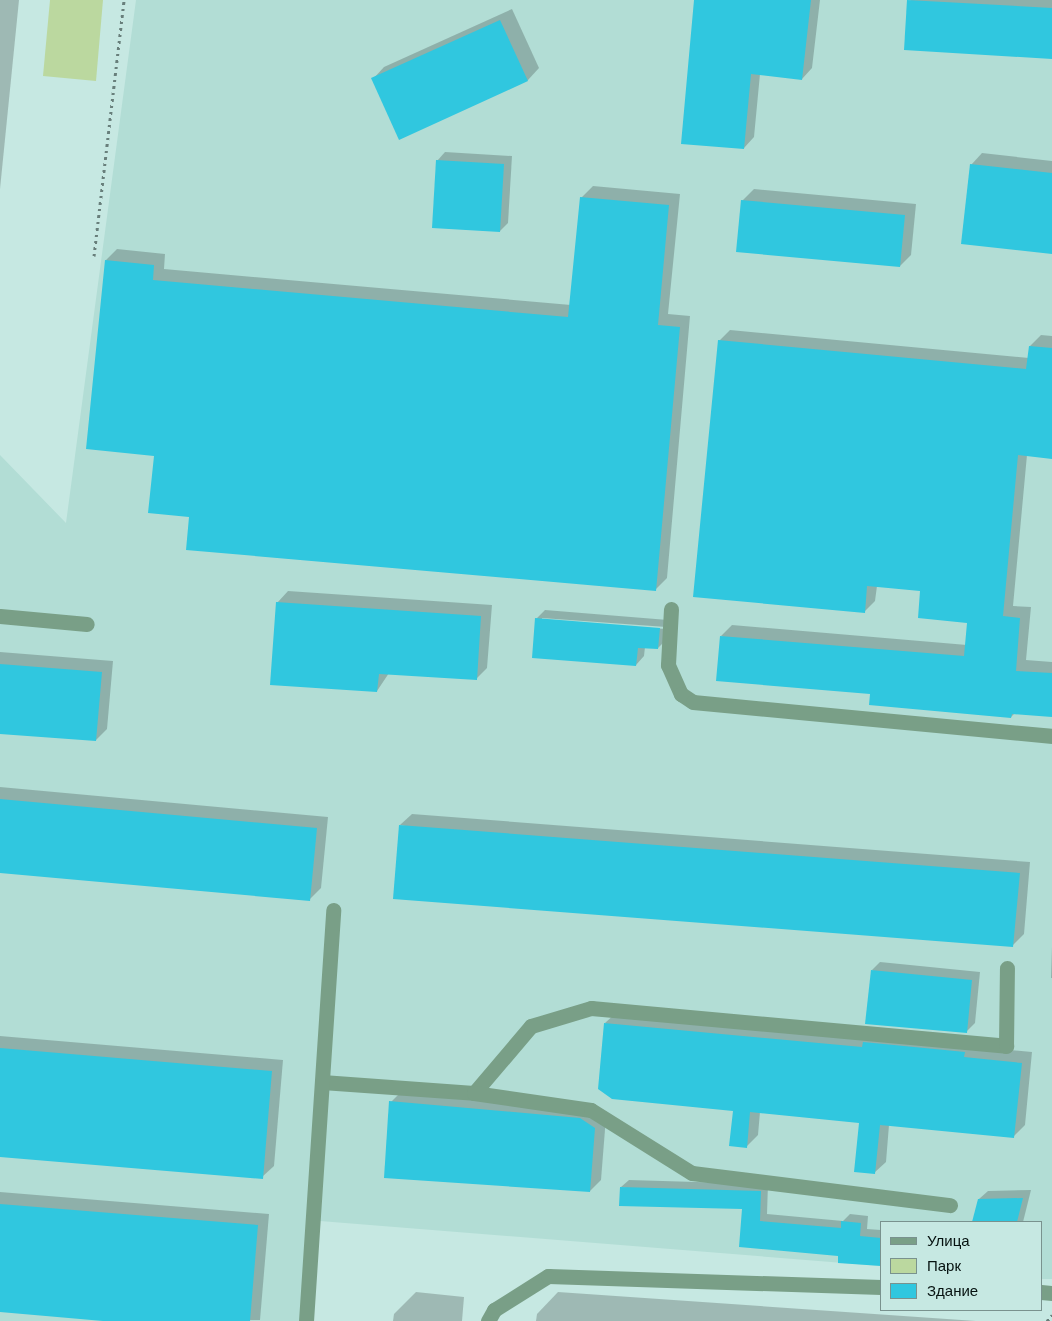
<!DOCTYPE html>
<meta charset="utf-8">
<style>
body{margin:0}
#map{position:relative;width:1052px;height:1321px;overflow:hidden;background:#c6e8e2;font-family:Arial,sans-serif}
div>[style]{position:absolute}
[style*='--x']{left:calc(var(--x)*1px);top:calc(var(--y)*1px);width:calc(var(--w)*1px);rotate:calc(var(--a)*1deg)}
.built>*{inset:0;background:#b2ddd5}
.green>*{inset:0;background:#bbd89f}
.shadow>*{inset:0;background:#0003}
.building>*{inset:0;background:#30c7df}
.path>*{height:3px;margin-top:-1.5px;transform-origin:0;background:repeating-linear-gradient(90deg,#687f7b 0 2.5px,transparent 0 6.5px)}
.minor>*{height:15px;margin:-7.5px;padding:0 7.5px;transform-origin:7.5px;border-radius:7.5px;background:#799f87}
span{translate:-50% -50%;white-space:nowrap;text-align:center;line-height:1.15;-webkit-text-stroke:4px #c6e8e2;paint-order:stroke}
.legend{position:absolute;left:880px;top:1221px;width:162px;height:90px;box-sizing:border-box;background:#c6e8e2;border:1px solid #79928e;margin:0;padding:6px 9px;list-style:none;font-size:15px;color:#061210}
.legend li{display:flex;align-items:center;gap:10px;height:25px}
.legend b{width:25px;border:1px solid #79928e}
</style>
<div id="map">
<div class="built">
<div style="clip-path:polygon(136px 0,1052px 0,1052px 1279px,1041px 1279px,1041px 1222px,881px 1222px,881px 1266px,320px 1221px,312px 1321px,0 1321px,0 455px,66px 523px)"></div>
</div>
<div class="green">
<div style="clip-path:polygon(50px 0,103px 0,96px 81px,43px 76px)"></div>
</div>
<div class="shadow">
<div style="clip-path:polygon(0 0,19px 0,0 189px)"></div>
<div style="clip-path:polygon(695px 0,820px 0,812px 68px,802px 79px,760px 74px,754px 137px,744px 148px)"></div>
<div style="clip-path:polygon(909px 0,1052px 0,1052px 58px)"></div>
<div style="clip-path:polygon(512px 9px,539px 68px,528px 80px,400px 138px,373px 79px,384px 67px)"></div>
<div style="clip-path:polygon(445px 152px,512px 156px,508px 223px,500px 231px,437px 161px)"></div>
<div style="clip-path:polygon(982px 153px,1052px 161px,1052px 252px,971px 165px)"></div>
<div style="clip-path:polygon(593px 186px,680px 194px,668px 314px,690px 316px,667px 578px,655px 590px,191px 516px,155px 455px,106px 260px,117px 249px,165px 254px,164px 269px,571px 305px,581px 198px)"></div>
<div style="clip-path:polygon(754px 189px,916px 204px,911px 255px,900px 266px,742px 201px)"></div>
<div style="clip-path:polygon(730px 330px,1029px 358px,1030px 346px,1041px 335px,1052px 336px,1052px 457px,1027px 455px,1013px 606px,1031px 607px,1026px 660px,1052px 662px,1052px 715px,1015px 713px,1011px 717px,871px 693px,721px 636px,732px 625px,967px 645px,969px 622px,921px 590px,877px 586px,875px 601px,864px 612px,719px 341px)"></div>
<div style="clip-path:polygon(288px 591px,492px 605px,487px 668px,476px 679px,389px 673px,377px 691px,277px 603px)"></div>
<div style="clip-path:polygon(evenodd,545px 610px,668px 620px,666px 640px,658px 648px,645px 647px,644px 656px,636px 665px,536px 619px,545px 610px,542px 618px,666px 627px,666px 629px,542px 620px,542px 618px)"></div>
<div style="clip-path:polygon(0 652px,113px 661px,107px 729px,96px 740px,0 732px)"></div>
<div style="clip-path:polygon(0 787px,328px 817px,321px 888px,310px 899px,0 871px)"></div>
<div style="clip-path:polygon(412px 814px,1030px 862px,1024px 934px,1013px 945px,400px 825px)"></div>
<div style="clip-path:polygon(1052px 947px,1052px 978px,1051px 978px)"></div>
<div style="clip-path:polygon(880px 962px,980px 972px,975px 1023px,966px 1032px,872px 970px)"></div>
<div style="clip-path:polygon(617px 1012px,1032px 1052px,1025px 1125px,1014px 1136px,889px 1125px,886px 1162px,874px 1173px,860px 1122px,760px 1112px,758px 1135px,746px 1147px,734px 1110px,605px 1023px)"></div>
<div style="clip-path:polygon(0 1036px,283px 1060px,274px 1166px,262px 1177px,0 1155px)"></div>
<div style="clip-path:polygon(402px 1091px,606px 1117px,601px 1180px,590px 1191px,391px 1102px)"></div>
<div style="clip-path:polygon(629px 1180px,768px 1184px,767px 1214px,843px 1221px,850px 1214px,868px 1216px,867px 1229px,881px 1230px,881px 1265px,840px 1255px,740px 1246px,744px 1208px,621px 1187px)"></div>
<div style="clip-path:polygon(1031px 1190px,1023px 1222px,973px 1222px,979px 1199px,988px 1191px)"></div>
<div style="clip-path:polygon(0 1192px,269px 1214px,260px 1320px,118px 1321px,0 1311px)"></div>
<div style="clip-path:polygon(416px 1292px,464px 1297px,462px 1321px,393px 1321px,394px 1314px)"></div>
<div style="clip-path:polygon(558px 1292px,976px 1321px,536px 1321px,537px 1314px)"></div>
</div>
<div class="building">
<div style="clip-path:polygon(694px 0,811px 0,802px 80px,751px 74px,744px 149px,681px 144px)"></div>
<div style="clip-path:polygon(907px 0,1052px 8px,1052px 59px,904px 50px)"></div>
<div style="clip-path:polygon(500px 20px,528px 81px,399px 140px,371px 78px)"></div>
<div style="clip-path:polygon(436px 160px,504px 164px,500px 232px,432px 228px)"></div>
<div style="clip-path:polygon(970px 164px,1052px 173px,1052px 254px,961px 244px)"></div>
<div style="clip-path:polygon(580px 197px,669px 205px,658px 325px,680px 327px,656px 591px,186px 550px,189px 517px,148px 513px,154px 456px,86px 449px,105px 260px,154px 265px,153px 280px,568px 317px)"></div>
<div style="clip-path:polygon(741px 200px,905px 215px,900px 267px,736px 252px)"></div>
<div style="clip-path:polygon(718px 340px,1026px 369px,1029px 346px,1052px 348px,1052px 459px,1018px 455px,1003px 616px,1020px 618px,1016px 671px,1052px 673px,1052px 717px,1012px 714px,1011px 718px,869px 705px,870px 694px,716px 681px,720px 636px,964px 656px,967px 623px,918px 618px,920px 591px,867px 586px,865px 613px,693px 597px)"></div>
<div style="clip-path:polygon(276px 602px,481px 616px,477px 680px,379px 674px,377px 692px,270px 685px)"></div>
<div style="clip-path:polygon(535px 618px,660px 628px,658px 649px,638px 648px,636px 666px,532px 658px)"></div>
<div style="clip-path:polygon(0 664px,102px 672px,96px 741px,0 734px)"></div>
<div style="clip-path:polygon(0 799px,317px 828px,310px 901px,0 873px)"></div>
<div style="clip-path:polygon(399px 825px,1020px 873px,1013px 947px,393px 899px)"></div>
<div style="clip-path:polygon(871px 970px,972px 980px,967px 1033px,865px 1024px)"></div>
<div style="clip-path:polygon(604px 1023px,862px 1047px,863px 1042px,965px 1052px,964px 1057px,1022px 1063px,1014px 1138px,880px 1125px,875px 1174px,854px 1172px,859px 1123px,750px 1112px,747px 1148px,729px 1146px,733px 1111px,612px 1099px,598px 1089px)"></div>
<div style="clip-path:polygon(0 1048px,272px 1071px,263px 1179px,0 1157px)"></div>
<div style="clip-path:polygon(389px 1101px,580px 1118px,595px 1128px,590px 1192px,384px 1178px)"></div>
<div style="clip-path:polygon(620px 1187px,761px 1191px,760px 1221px,841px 1228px,841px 1221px,861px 1223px,860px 1236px,881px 1238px,881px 1266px,838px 1263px,838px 1256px,739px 1247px,742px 1209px,619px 1206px)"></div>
<div style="clip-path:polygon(1023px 1198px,1017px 1222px,972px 1222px,978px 1199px)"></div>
<div style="clip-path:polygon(0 1204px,258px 1225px,250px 1321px,103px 1321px,0 1312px)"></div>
</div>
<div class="path">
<div style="--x:94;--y:256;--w:258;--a:-83.3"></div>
<div style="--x:1047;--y:1321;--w:8;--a:-50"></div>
</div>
<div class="minor">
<div style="--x:671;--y:609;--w:56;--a:93.1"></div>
<div style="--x:668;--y:665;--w:32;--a:66"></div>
<div style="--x:681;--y:694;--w:14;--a:34"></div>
<div style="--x:693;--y:702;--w:361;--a:5.4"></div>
<div style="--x:0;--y:616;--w:87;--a:5.3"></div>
<div style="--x:322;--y:1082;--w:152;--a:4.1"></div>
<div style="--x:474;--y:1093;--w:88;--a:-49.6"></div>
<div style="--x:531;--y:1026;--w:63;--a:-16.7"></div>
<div style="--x:591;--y:1008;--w:417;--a:5.2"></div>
<div style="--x:1006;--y:1046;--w:78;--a:-89.3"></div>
<div style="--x:474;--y:1093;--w:118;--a:8.3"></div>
<div style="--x:591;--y:1110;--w:119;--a:32"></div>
<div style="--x:692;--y:1173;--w:260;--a:7.1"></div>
<div style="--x:1041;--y:1292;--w:11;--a:5"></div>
<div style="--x:306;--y:1321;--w:412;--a:-86.2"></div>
<div style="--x:488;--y:1321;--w:13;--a:-61"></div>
<div style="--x:494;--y:1310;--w:64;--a:-32.2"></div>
<div style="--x:548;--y:1276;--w:333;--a:1.9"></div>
</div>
<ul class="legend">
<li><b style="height:6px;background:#799f87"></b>Улица</li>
<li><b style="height:14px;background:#bbd89f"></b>Парк</li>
<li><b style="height:14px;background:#30c7df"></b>Здание</li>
</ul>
</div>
